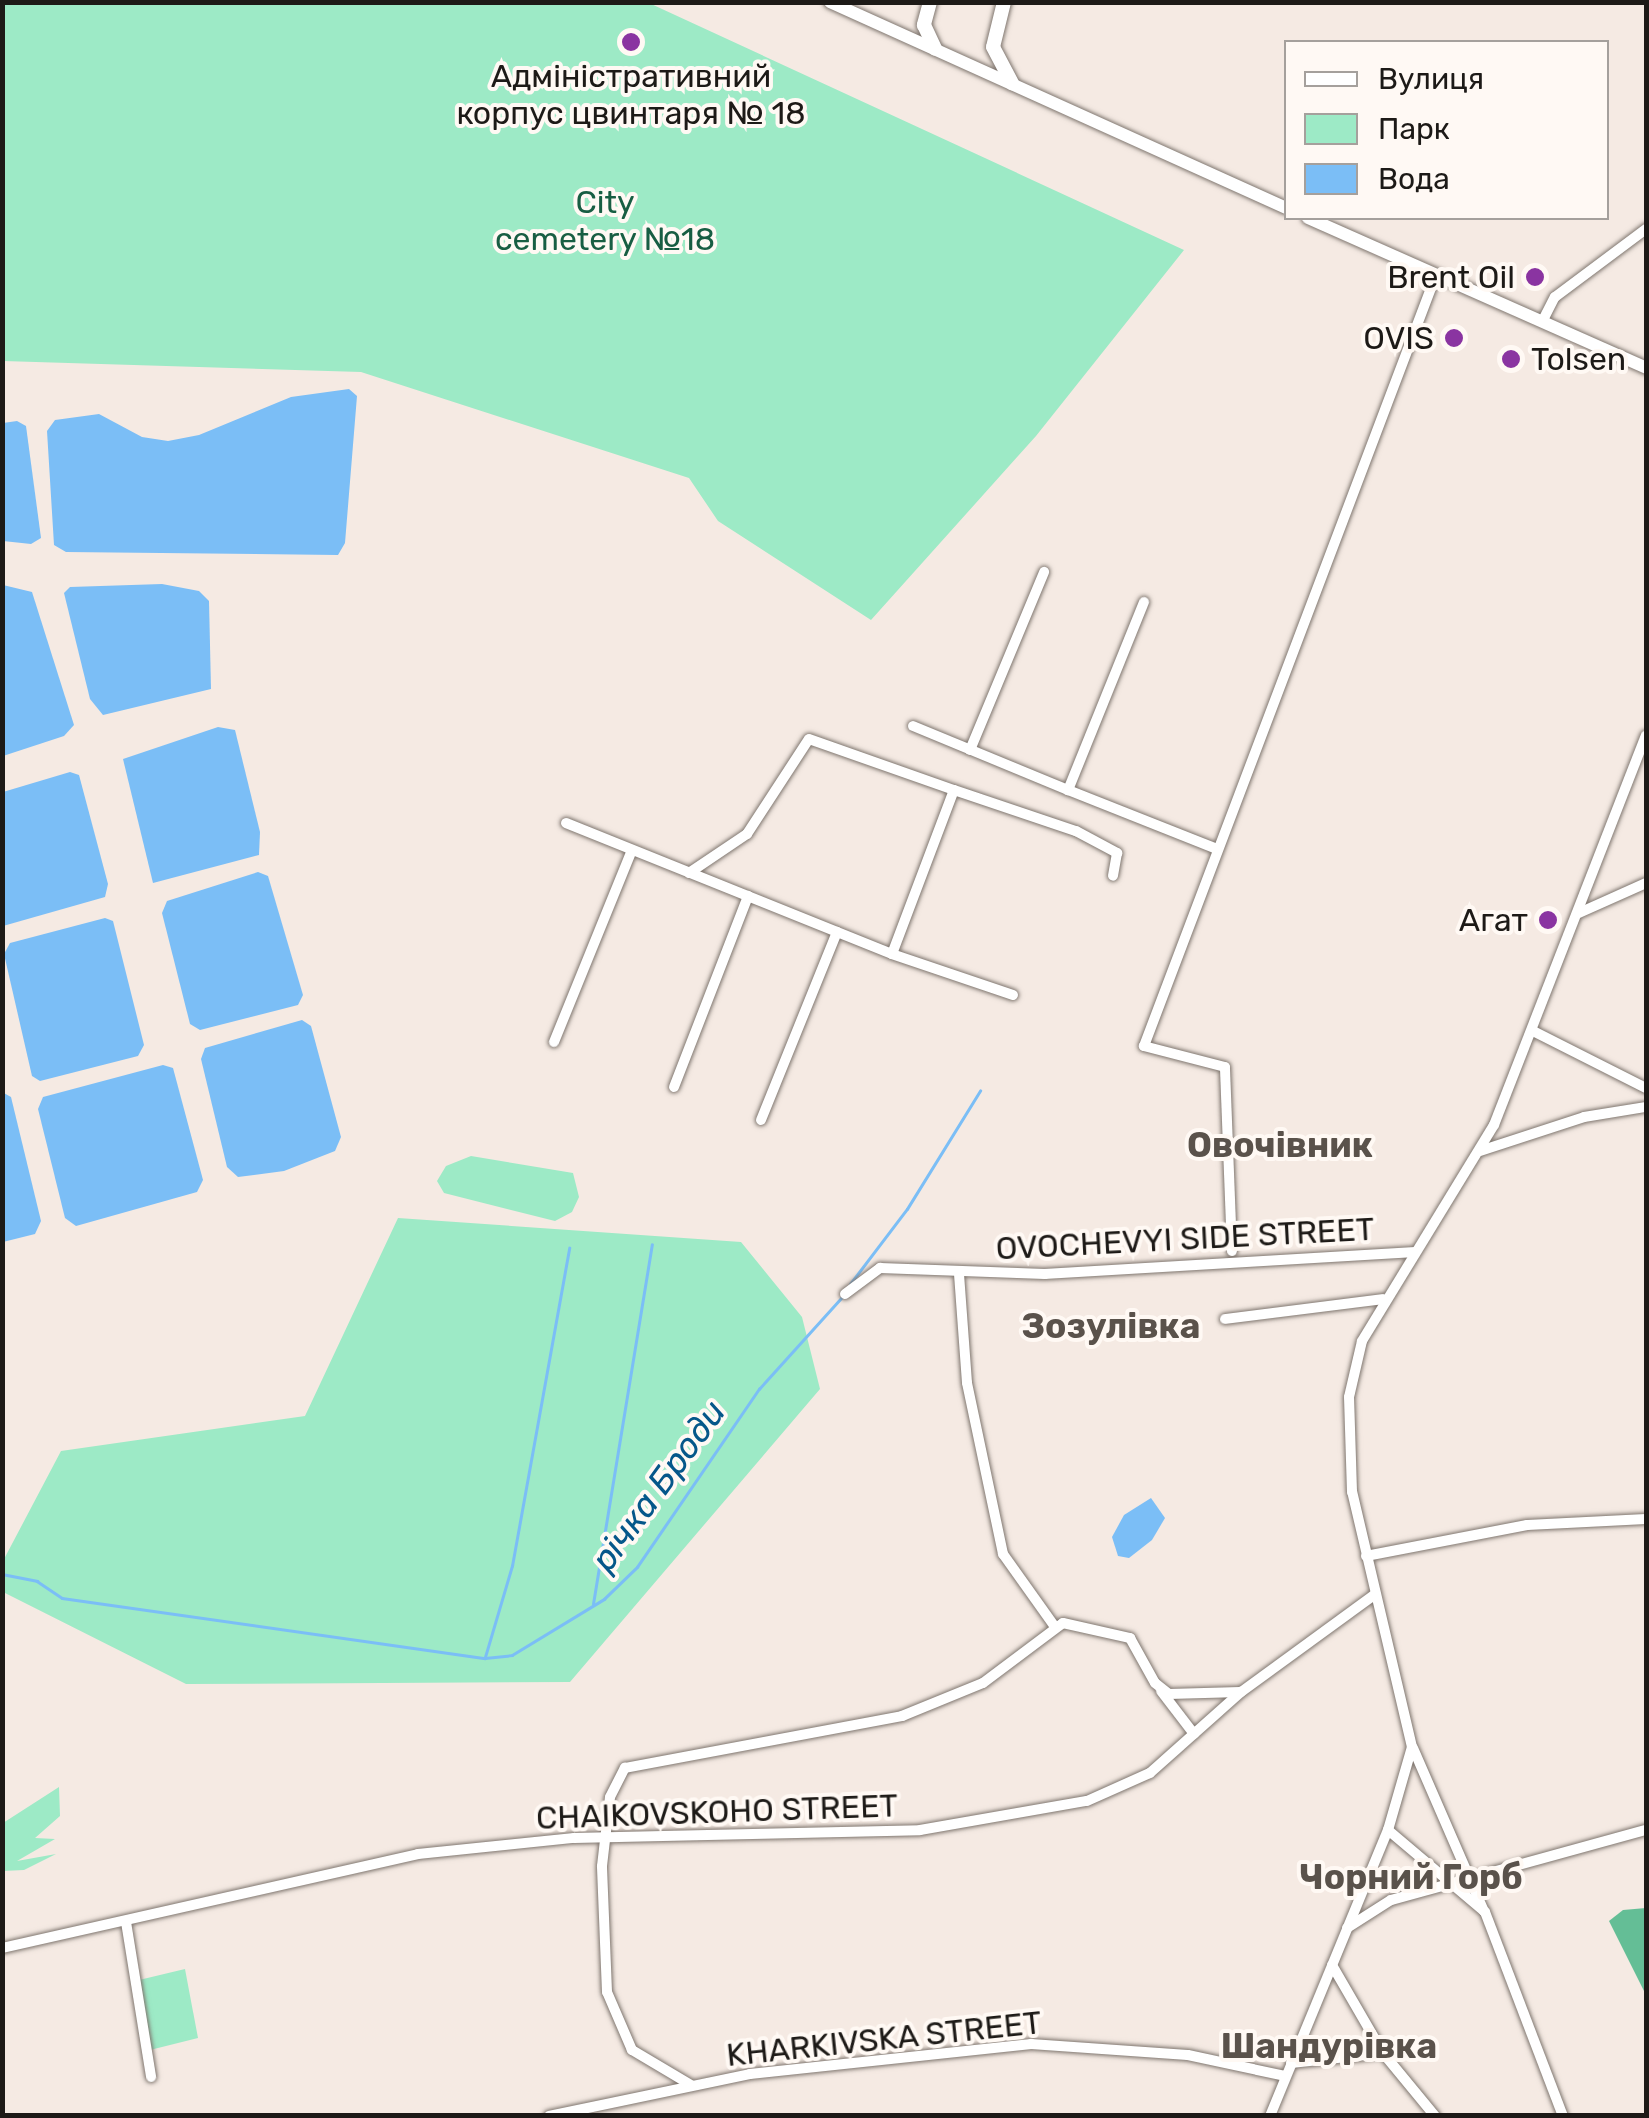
<!DOCTYPE html>
<meta charset="utf-8">
<style>
body{margin:0}
#map{position:relative;width:1649px;height:2118px;overflow:hidden;background:#f5eae3;font-family:Rubik,sans-serif}
div>[style]{position:absolute}
[style*='--x']{left:calc(var(--x)*1px);top:calc(var(--y)*1px);width:calc(var(--w)*1px);rotate:calc(var(--a)*1deg)}
.green>*{inset:0;background:#9deac6}
.forest>*{inset:0;background:#64be96}
.water>*{inset:0;background:#7bbef6}
.stream>*{height:2.5px;margin:-1.25px;padding:0 1.25px;transform-origin:1.25px;border-radius:1.25px;background:#7bbef6}
.roads{filter:drop-shadow(0 0 2px #7f766f) drop-shadow(0 0 2px #7f766f)}
.minor>*{height:10px;margin:-5px;padding:0 5px;transform-origin:5px;border-radius:5px;background:#fff}
.major>*{height:12px;margin:-6px;padding:0 6px;transform-origin:6px;border-radius:6px;background:#fff}
.highway>*{height:14px;margin:-7px;padding:0 7px;transform-origin:7px;border-radius:7px;background:#fff}
.dots>*{width:28px;height:28px;translate:-50% -50%;box-sizing:border-box;border:5px solid #fff9f4;border-radius:50%}
span{translate:-50% -50%;white-space:nowrap;text-align:center;line-height:1.15;-webkit-text-stroke:8px #fff9f4;paint-order:stroke}
.poi-label{font-size:32px;color:#1d1a17}
.right{translate:-100% -50%;text-align:right}
.left{translate:0 -50%;text-align:left}
.park-label{font-size:32px;color:#185e43}
.street-label{font-size:32px;color:#1d1a17}
.neighbourhood-label{font-size:35px;color:#5a524b;font-weight:700}
.water-label{font-size:35px;color:#05578a;font-style:italic}
.frame{position:absolute;inset:0;border:5px solid #1d1a17;pointer-events:none}
.legend{position:absolute;left:1284px;top:40px;width:325px;height:180px;box-sizing:border-box;background:#fff9f4;border:2px solid #a5a09c;margin:0;padding:12px 18px;list-style:none;font-size:30px;color:#1d1a17}
.legend li{display:flex;align-items:center;gap:20px;height:50px}
.legend b{width:50px;border:2px solid #a5a09c}
</style>
<div id="map">
<div class="green">
<div style="clip-path:polygon(3px 2px,649px 3px,1184px 250px,1036px 436px,871px 620px,718px 521px,689px 478px,361px 372px,3px 361px)"></div>
<div style="clip-path:polygon(471px 1156px,573px 1173px,579px 1197px,572px 1212px,555px 1221px,444px 1193px,437px 1181px,446px 1166px)"></div>
<div style="clip-path:polygon(398px 1218px,741px 1242px,802px 1317px,820px 1389px,570px 1682px,186px 1684px,3px 1592px,3px 1561px,61px 1451px,305px 1416px)"></div>
<div style="clip-path:polygon(59px 1787px,60px 1816px,35px 1838px,55px 1839px,17px 1861px,56px 1854px,24px 1870px,3px 1871px,3px 1823px)"></div>
<div style="clip-path:polygon(185px 1969px,198px 2038px,150px 2050px,139px 1980px)"></div>
</div>
<div class="forest">
<div style="clip-path:polygon(1646px 1908px,1646px 1995px,1609px 1921px,1623px 1910px)"></div>
</div>
<div class="water">
<div style="clip-path:polygon(349px 389px,357px 396px,345px 543px,338px 555px,66px 552px,54px 545px,47px 431px,55px 420px,99px 414px,142px 437px,168px 441px,199px 435px,291px 397px)"></div>
<div style="clip-path:polygon(17px 421px,26px 426px,41px 538px,31px 544px,3px 541px,3px 423px)"></div>
<div style="clip-path:polygon(162px 584px,199px 591px,209px 601px,211px 689px,103px 715px,90px 699px,64px 593px,70px 587px)"></div>
<div style="clip-path:polygon(3px 585px,32px 592px,74px 725px,64px 736px,3px 756px)"></div>
<div style="clip-path:polygon(218px 727px,235px 730px,260px 832px,259px 855px,153px 883px,123px 759px)"></div>
<div style="clip-path:polygon(70px 772px,79px 775px,108px 884px,105px 897px,3px 926px,3px 792px)"></div>
<div style="clip-path:polygon(258px 872px,268px 876px,303px 995px,298px 1005px,200px 1030px,190px 1024px,162px 913px,167px 901px)"></div>
<div style="clip-path:polygon(105px 918px,113px 921px,144px 1045px,138px 1056px,40px 1081px,32px 1076px,4px 954px,10px 943px)"></div>
<div style="clip-path:polygon(302px 1020px,311px 1026px,341px 1137px,335px 1151px,284px 1171px,238px 1177px,227px 1167px,201px 1059px,205px 1048px)"></div>
<div style="clip-path:polygon(163px 1065px,173px 1068px,203px 1180px,197px 1192px,76px 1226px,65px 1218px,38px 1109px,43px 1097px)"></div>
<div style="clip-path:polygon(2px 1092px,11px 1097px,41px 1221px,35px 1234px,3px 1242px)"></div>
<div style="clip-path:polygon(1151px 1498px,1165px 1518px,1152px 1540px,1129px 1558px,1118px 1556px,1112px 1537px,1124px 1515px)"></div>
</div>
<div class="stream">
<div style="--x:850;--y:1284;--w:94;--a:-52.8"></div>
<div style="--x:907;--y:1209;--w:139;--a:-58.3"></div>
<div style="--x:2;--y:1574;--w:36;--a:11"></div>
<div style="--x:37;--y:1581;--w:30;--a:34"></div>
<div style="--x:62;--y:1598;--w:427;--a:8.1"></div>
<div style="--x:485;--y:1658;--w:27;--a:-6"></div>
<div style="--x:512;--y:1655;--w:108;--a:-31.3"></div>
<div style="--x:604;--y:1599;--w:46;--a:-44.1"></div>
<div style="--x:637;--y:1567;--w:216;--a:-55.6"></div>
<div style="--x:759;--y:1389;--w:127;--a:-47.9"></div>
<div style="--x:593;--y:1604;--w:364;--a:-80.7"></div>
<div style="--x:485;--y:1657;--w:95;--a:-73.5"></div>
<div style="--x:512;--y:1566;--w:323;--a:-79.8"></div>
</div>
<div class="roads">
<div class="minor">
<div style="--x:1542;--y:322;--w:28;--a:-63"></div>
<div style="--x:1555;--y:297;--w:114;--a:-36.8"></div>
<div style="--x:1144;--y:602;--w:203;--a:112"></div>
<div style="--x:1068;--y:790;--w:160;--a:21.6"></div>
<div style="--x:913;--y:726;--w:168;--a:22.4"></div>
<div style="--x:970;--y:750;--w:193;--a:-67.4"></div>
<div style="--x:566;--y:823;--w:351;--a:21.9"></div>
<div style="--x:689;--y:873;--w:70;--a:-33.9"></div>
<div style="--x:747;--y:834;--w:113;--a:-56.9"></div>
<div style="--x:809;--y:739;--w:154;--a:19.4"></div>
<div style="--x:1579;--y:913;--w:73;--a:-24.1"></div>
<div style="--x:1013;--y:995;--w:128;--a:-161.3"></div>
<div style="--x:892;--y:954;--w:175;--a:-69.3"></div>
<div style="--x:954;--y:790;--w:129;--a:18.6"></div>
<div style="--x:1076;--y:831;--w:47;--a:28.2"></div>
<div style="--x:1117;--y:853;--w:23;--a:100"></div>
<div style="--x:1533;--y:1031;--w:127;--a:26.8"></div>
<div style="--x:554;--y:1042;--w:207;--a:-67.9"></div>
<div style="--x:674;--y:1087;--w:205;--a:-68.8"></div>
<div style="--x:761;--y:1120;--w:203;--a:-68"></div>
<div style="--x:1480;--y:1151;--w:109;--a:-18.1"></div>
<div style="--x:1584;--y:1117;--w:63;--a:-9.2"></div>
<div style="--x:1232;--y:1251;--w:184;--a:-92.2"></div>
<div style="--x:1225;--y:1067;--w:84;--a:-165.5"></div>
<div style="--x:1144;--y:1046;--w:824;--a:-69.26"></div>
<div style="--x:959;--y:1274;--w:109;--a:85.8"></div>
<div style="--x:967;--y:1383;--w:175;--a:78.1"></div>
<div style="--x:1003;--y:1554;--w:90;--a:54.5"></div>
<div style="--x:845;--y:1294;--w:44;--a:-36.6"></div>
<div style="--x:880;--y:1268;--w:165;--a:2.1"></div>
<div style="--x:1045;--y:1274;--w:370;--a:-3.4"></div>
<div style="--x:1225;--y:1319;--w:159;--a:-7.2"></div>
<div style="--x:1366;--y:1556;--w:164;--a:-10.9"></div>
<div style="--x:1527;--y:1525;--w:119;--a:-2.9"></div>
<div style="--x:1161;--y:1691;--w:54;--a:52.5"></div>
<div style="--x:1413;--y:1748;--w:178;--a:66.5"></div>
<div style="--x:1388;--y:1830;--w:127;--a:40.2"></div>
<div style="--x:1485;--y:1912;--w:218;--a:69.1"></div>
<div style="--x:126;--y:1922;--w:157;--a:80.8"></div>
<div style="--x:1347;--y:1928;--w:52;--a:-32.5"></div>
<div style="--x:1391;--y:1900;--w:264;--a:-15.4"></div>
<div style="--x:2;--y:1948;--w:426;--a:-12.7"></div>
<div style="--x:418;--y:1854;--w:157;--a:-5.9"></div>
<div style="--x:574;--y:1838;--w:346;--a:-1.3"></div>
<div style="--x:920;--y:1830;--w:169;--a:-9.9"></div>
<div style="--x:1087;--y:1801;--w:69;--a:-24"></div>
<div style="--x:1150;--y:1773;--w:122;--a:-41.7"></div>
<div style="--x:1241;--y:1692;--w:165;--a:-36.1"></div>
<div style="--x:1332;--y:1965;--w:102;--a:59.9"></div>
<div style="--x:1383;--y:2053;--w:82;--a:50.5"></div>
<div style="--x:1291;--y:2063;--w:93;--a:-6.2"></div>
<div style="--x:691;--y:2085;--w:69;--a:-149.3"></div>
<div style="--x:632;--y:2050;--w:63;--a:-113.3"></div>
<div style="--x:607;--y:1992;--w:126;--a:-92.3"></div>
<div style="--x:602;--y:1866;--w:69;--a:-83.4"></div>
<div style="--x:610;--y:1797;--w:33;--a:-63"></div>
<div style="--x:625;--y:1768;--w:282;--a:-10.6"></div>
<div style="--x:902;--y:1716;--w:87;--a:-22.2"></div>
<div style="--x:983;--y:1683;--w:100;--a:-36.9"></div>
<div style="--x:1063;--y:1623;--w:69;--a:12.6"></div>
<div style="--x:1130;--y:1638;--w:51;--a:60.9"></div>
<div style="--x:1155;--y:1683;--w:18;--a:38"></div>
<div style="--x:1169;--y:1694;--w:71;--a:-1.6"></div>
<div style="--x:549;--y:2116;--w:205;--a:-11.8"></div>
<div style="--x:750;--y:2074;--w:283;--a:-6.1"></div>
<div style="--x:1031;--y:2044;--w:157;--a:4"></div>
<div style="--x:1188;--y:2055;--w:99;--a:12.2"></div>
<div style="--x:1270;--y:2116;--w:309;--a:-67.6"></div>
<div style="--x:1388;--y:1830;--w:86;--a:-73.9"></div>
<div style="--x:1412;--y:1747;--w:262;--a:-103.2"></div>
<div style="--x:1352;--y:1492;--w:95;--a:-91.8"></div>
<div style="--x:1349;--y:1397;--w:57;--a:-76.9"></div>
<div style="--x:1362;--y:1341;--w:253;--a:-58.6"></div>
<div style="--x:1494;--y:1125;--w:418;--a:-68.7"></div>
</div>
<div class="major">
<div style="--x:830;--y:2;--w:500;--a:24.31"></div>
<div style="--x:1308;--y:218;--w:370;--a:23.9"></div>
</div>
<div class="highway">
<div style="--x:930;--y:2;--w:24;--a:105"></div>
<div style="--x:924;--y:25;--w:26;--a:65"></div>
<div style="--x:1004;--y:2;--w:46;--a:103.7"></div>
<div style="--x:993;--y:47;--w:41;--a:62.2"></div>
</div>
</div>
<div class="dots">
<div style="left:631px;top:42px;background:#8a34a1"></div>
<div style="left:1535px;top:277px;background:#8a34a1"></div>
<div style="left:1454px;top:338px;background:#8a34a1"></div>
<div style="left:1511px;top:359px;background:#8a34a1"></div>
<div style="left:1548px;top:920px;background:#8a34a1"></div>
</div>
<div class="poi-label">
<span style="left:631px;top:95px">Адміністративний<br>корпус цвинтаря № 18</span>
<span class="right" style="left:1515px;top:277px">Brent Oil</span>
<span class="right" style="left:1434px;top:338px">OVIS</span>
<span class="left" style="left:1531px;top:359px">Tolsen</span>
<span class="right" style="left:1528px;top:920px">Агат</span>
</div>
<div class="park-label">
<span style="left:605px;top:221px">City<br>cemetery №18</span>
</div>
<div class="street-label">
<span style="left:1185px;top:1239px;rotate:-3deg">OVOCHEVYI SIDE STREET</span>
<span style="left:717px;top:1812px;rotate:-2deg">CHAIKOVSKOHO STREET</span>
<span style="left:884px;top:2039px;rotate:-6deg">KHARKIVSKA STREET</span>
</div>
<div class="neighbourhood-label">
<span style="left:1280px;top:1145px">Овочівник</span>
<span style="left:1111px;top:1326px">Зозулівка</span>
<span style="left:1411px;top:1877px">Чорний Горб</span>
<span style="left:1329px;top:2046px">Шандурівка</span>
</div>
<div class="water-label">
<span style="left:658px;top:1486px;rotate:-54deg">річка Броди</span>
</div>
<div class="frame"></div>
<ul class="legend">
<li><b style="height:12px;background:#fff"></b>Вулиця</li>
<li><b style="height:28px;background:#9deac6"></b>Парк</li>
<li><b style="height:28px;background:#7bbef6"></b>Вода</li>
</ul>
</div>
